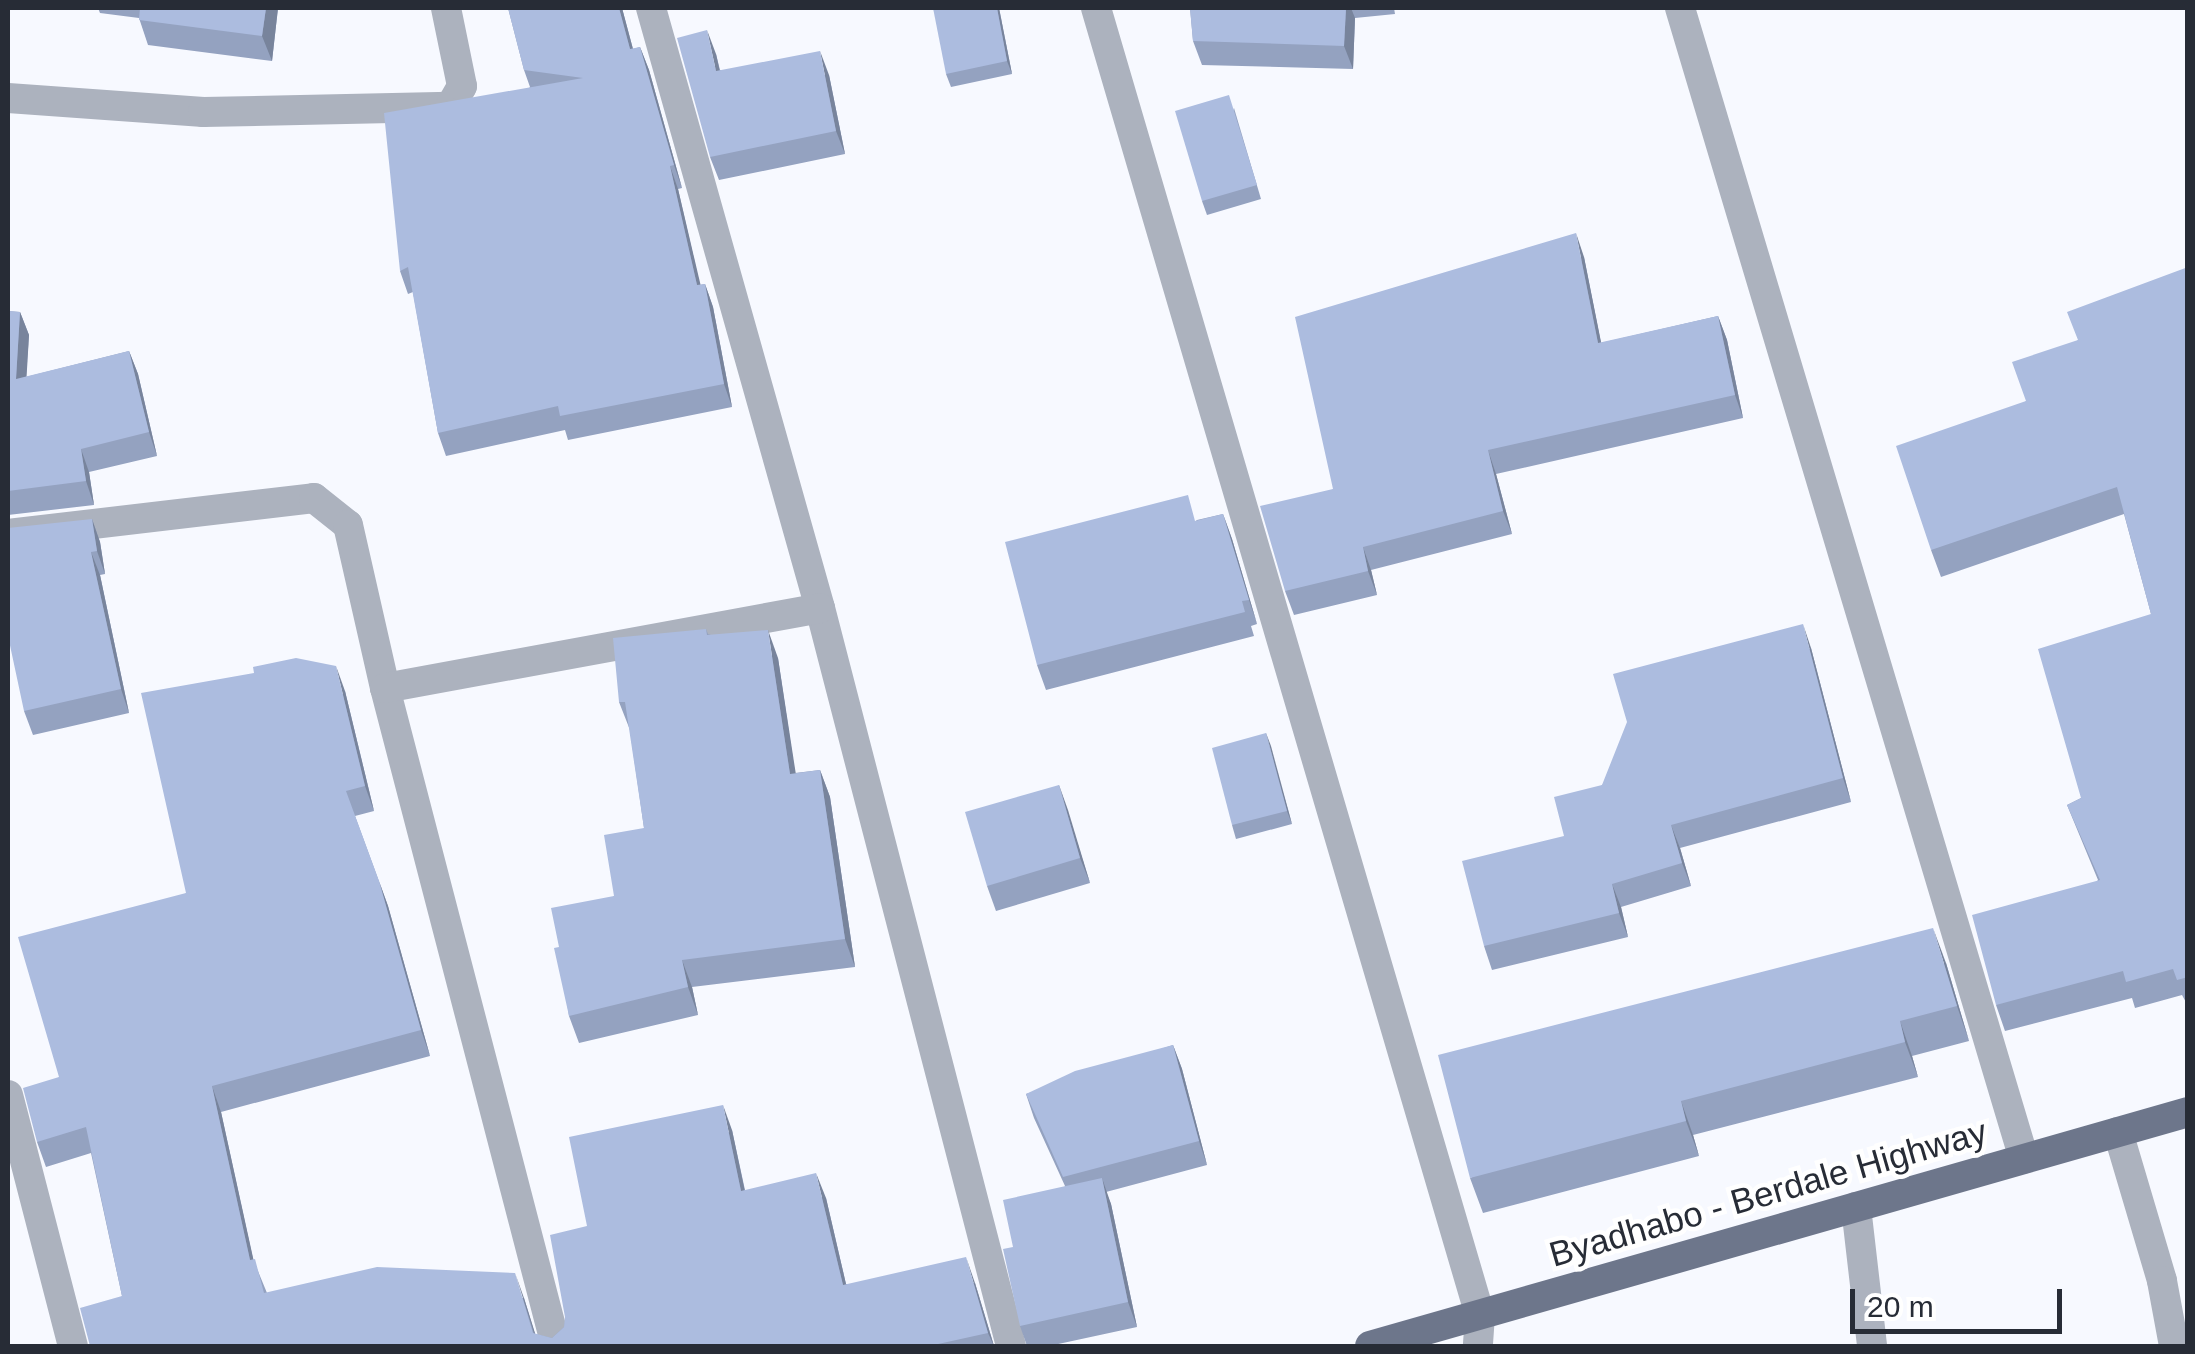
<!DOCTYPE html>
<style>
body{margin:0}
#map{position:relative;width:2195px;height:1354px;overflow:hidden;background:#f7f9ff;font-family:Helvetica,sans-serif}
div>[style]{position:absolute}
[style*='--x']{left:calc(var(--x)*1px);top:calc(var(--y)*1px);width:calc(var(--w)*1px);rotate:calc(var(--a)*1deg)}
.minor>*{height:30px;margin:-15px;padding:0 15px;transform-origin:15px;border-radius:15px;background:#acb2be}
.primary>*{height:30px;margin:-15px;padding:0 15px;transform-origin:15px;border-radius:15px;background:#6d768b}
.wall>*{inset:0;background:#94a2c0}
.shaded-wall>*{inset:0;background:#78849c}
.building>*{inset:0;background:#acbcdf}
span{translate:-50% -50%;white-space:nowrap;text-align:center;line-height:1.15;-webkit-text-stroke:9px #fff;paint-order:stroke}
.street-label{font-size:35px;color:#272c36}
.frame{position:absolute;inset:0;border:10px solid #272c36;pointer-events:none}
.scale{position:absolute;left:1850px;top:1289px;width:212px;height:45px;box-sizing:border-box;border:5px solid #272c36;border-top:0;padding-left:12px;font-size:30px;line-height:35px;white-space:nowrap;color:#272c36;-webkit-text-stroke:8px #fff;paint-order:stroke}
</style>
<div id="map">
<div class="minor">
<div style="--x:651;--y:8;--w:623;--a:74.27"></div>
<div style="--x:820;--y:608;--w:762;--a:75.49"></div>
<div style="--x:1096;--y:8;--w:1362;--a:73.63"></div>
<div style="--x:1480;--y:1315;--w:31;--a:94"></div>
<div style="--x:1680;--y:8;--w:1201;--a:73.36"></div>
<div style="--x:8;--y:98;--w:196;--a:4.1"></div>
<div style="--x:203;--y:112;--w:247;--a:-1.2"></div>
<div style="--x:450;--y:107;--w:24;--a:-60"></div>
<div style="--x:462;--y:86;--w:80;--a:-101.6"></div>
<div style="--x:8;--y:534;--w:308;--a:-6.7"></div>
<div style="--x:314;--y:498;--w:43;--a:38.5"></div>
<div style="--x:348;--y:525;--w:167;--a:77.2"></div>
<div style="--x:385;--y:688;--w:680;--a:75.43"></div>
<div style="--x:385;--y:688;--w:442;--a:-10.4"></div>
<div style="--x:8;--y:1095;--w:259;--a:75.5"></div>
<div style="--x:2118;--y:1132;--w:155;--a:73.5"></div>
<div style="--x:2162;--y:1281;--w:66;--a:79.5"></div>
<div style="--x:1856;--y:1207;--w:140;--a:83.4"></div>
</div>
<div class="primary">
<div style="--x:1370;--y:1346;--w:851;--a:-15.96"></div>
</div>
<div class="wall">
<div style="clip-path:polygon(98px 8px,278px 8px,272px 61px,148px 45px,139px 18px,100px 13px)"></div>
<div style="clip-path:polygon(508px 8px,622px 8px,633px 49px,640px 47px,649px 70px,682px 188px,678px 189px,700px 285px,705px 284px,713px 307px,732px 407px,568px 440px,565px 430px,446px 456px,438px 433px,413px 292px,408px 294px,400px 271px,530px 87px,524px 70px)"></div>
<div style="clip-path:polygon(999px 8px,1012px 74px,951px 87px,946px 74px)"></div>
<div style="clip-path:polygon(1190px 8px,1394px 8px,1395px 14px,1355px 18px,1353px 69px,1202px 65px,1193px 41px)"></div>
<div style="clip-path:polygon(716px 54px,720px 70px,829px 75px,845px 154px,719px 180px,710px 157px)"></div>
<div style="clip-path:polygon(1234px 108px,1261px 199px,1207px 215px,1202px 201px)"></div>
<div style="clip-path:polygon(1584px 257px,1601px 343px,1718px 316px,1727px 340px,1743px 418px,1496px 474px,1512px 534px,1371px 570px,1377px 595px,1294px 615px,1285px 591px,1333px 489px)"></div>
<div style="clip-path:polygon(2188px 267px,2188px 1006px,2182px 995px,2135px 1008px,2132px 998px,2005px 1031px,1996px 1005px,2098px 880px,2067px 805px,2081px 798px,2151px 614px,2124px 514px,1941px 577px,1931px 550px,2026px 401px,2078px 340px)"></div>
<div style="clip-path:polygon(8px 311px,20px 312px,29px 335px,26px 377px,129px 351px,138px 374px,157px 456px,89px 472px,94px 505px,8px 515px)"></div>
<div style="clip-path:polygon(1223px 514px,1232px 539px,1257px 624px,1251px 626px,1254px 636px,1046px 690px,1037px 665px,1197px 520px)"></div>
<div style="clip-path:polygon(92px 519px,100px 542px,105px 574px,100px 575px,129px 713px,33px 735px,24px 711px)"></div>
<div style="clip-path:polygon(706px 629px,708px 634px,778px 658px,795px 773px,820px 770px,830px 797px,855px 967px,692px 987px,698px 1015px,579px 1043px,569px 1016px,559px 947px,614px 896px,644px 828px,630px 730px,619px 702px)"></div>
<div style="clip-path:polygon(1811px 648px,1851px 802px,1680px 848px,1691px 886px,1621px 907px,1628px 937px,1492px 970px,1484px 946px,1602px 785px)"></div>
<div style="clip-path:polygon(345px 691px,374px 811px,355px 816px,388px 906px,430px 1056px,221px 1112px,253px 1259px,267px 1293px,524px 1298px,535px 1334px,552px 1338px,564px 1327px,587px 1226px,732px 1130px,745px 1190px,826px 1198px,846px 1284px,975px 1283px,994px 1346px,90px 1346px,122px 1296px,91px 1153px,46px 1167px,37px 1142px,59px 1077px,186px 893px)"></div>
<div style="clip-path:polygon(1266px 733px,1292px 824px,1236px 839px,1232px 825px)"></div>
<div style="clip-path:polygon(1059px 785px,1090px 883px,996px 911px,987px 886px)"></div>
<div style="clip-path:polygon(1946px 963px,1969px 1041px,1912px 1056px,1918px 1077px,1693px 1135px,1699px 1156px,1483px 1213px,1470px 1178px)"></div>
<div style="clip-path:polygon(1173px 1045px,1182px 1069px,1207px 1165px,1106px 1192px,1111px 1204px,1137px 1327px,1049px 1346px,1027px 1346px,1020px 1326px,1065px 1186px,1034px 1118px,1026px 1094px)"></div>
</div>
<div class="shaded-wall">
<div style="clip-path:polygon(266px 8px,278px 8px,272px 61px,262px 36px)"></div>
<div style="clip-path:polygon(619px 8px,622px 8px,639px 72px,630px 49px)"></div>
<div style="clip-path:polygon(997px 8px,999px 8px,1012px 74px,1007px 61px)"></div>
<div style="clip-path:polygon(1346px 8px,1351px 8px,1355px 18px,1353px 69px,1344px 46px)"></div>
<div style="clip-path:polygon(707px 30px,716px 54px,725px 95px,716px 71px)"></div>
<div style="clip-path:polygon(640px 47px,649px 70px,682px 188px,674px 165px)"></div>
<div style="clip-path:polygon(820px 51px,829px 75px,845px 154px,836px 131px)"></div>
<div style="clip-path:polygon(670px 166px,678px 189px,706px 308px,697px 285px)"></div>
<div style="clip-path:polygon(1576px 233px,1584px 257px,1606px 367px,1598px 343px)"></div>
<div style="clip-path:polygon(705px 284px,713px 307px,732px 407px,724px 384px)"></div>
<div style="clip-path:polygon(20px 312px,29px 335px,25px 403px,16px 379px)"></div>
<div style="clip-path:polygon(1718px 316px,1727px 340px,1743px 418px,1735px 395px)"></div>
<div style="clip-path:polygon(129px 351px,138px 374px,157px 456px,149px 432px)"></div>
<div style="clip-path:polygon(81px 449px,89px 472px,94px 505px,86px 481px)"></div>
<div style="clip-path:polygon(1488px 450px,1496px 474px,1512px 534px,1503px 511px)"></div>
<div style="clip-path:polygon(1223px 514px,1232px 539px,1257px 624px,1249px 600px)"></div>
<div style="clip-path:polygon(92px 519px,100px 542px,105px 574px,97px 551px)"></div>
<div style="clip-path:polygon(1363px 547px,1371px 570px,1377px 595px,1368px 571px)"></div>
<div style="clip-path:polygon(91px 552px,100px 575px,129px 713px,121px 689px)"></div>
<div style="clip-path:polygon(1803px 624px,1811px 648px,1851px 802px,1843px 778px)"></div>
<div style="clip-path:polygon(768px 630px,778px 658px,800px 801px,790px 774px)"></div>
<div style="clip-path:polygon(336px 666px,345px 691px,374px 811px,365px 786px)"></div>
<div style="clip-path:polygon(1266px 733px,1271px 746px,1292px 824px,1287px 811px)"></div>
<div style="clip-path:polygon(820px 770px,830px 797px,855px 967px,845px 939px)"></div>
<div style="clip-path:polygon(1059px 785px,1068px 810px,1090px 883px,1080px 858px)"></div>
<div style="clip-path:polygon(1671px 825px,1680px 848px,1691px 886px,1682px 863px)"></div>
<div style="clip-path:polygon(379px 881px,388px 906px,430px 1056px,421px 1030px)"></div>
<div style="clip-path:polygon(1612px 884px,1621px 907px,1628px 937px,1619px 913px)"></div>
<div style="clip-path:polygon(1933px 928px,1946px 963px,1969px 1041px,1957px 1006px)"></div>
<div style="clip-path:polygon(682px 960px,692px 987px,698px 1015px,688px 987px)"></div>
<div style="clip-path:polygon(1900px 1021px,1912px 1056px,1918px 1077px,1905px 1042px)"></div>
<div style="clip-path:polygon(1173px 1045px,1182px 1069px,1207px 1165px,1199px 1141px)"></div>
<div style="clip-path:polygon(212px 1086px,221px 1112px,259px 1285px,250px 1260px)"></div>
<div style="clip-path:polygon(1681px 1101px,1693px 1135px,1699px 1156px,1686px 1121px)"></div>
<div style="clip-path:polygon(723px 1105px,732px 1130px,750px 1216px,741px 1191px)"></div>
<div style="clip-path:polygon(816px 1173px,826px 1198px,852px 1310px,843px 1285px)"></div>
<div style="clip-path:polygon(1102px 1178px,1111px 1204px,1137px 1327px,1128px 1302px)"></div>
<div style="clip-path:polygon(966px 1257px,975px 1283px,994px 1346px,988px 1333px)"></div>
<div style="clip-path:polygon(515px 1273px,524px 1298px,539px 1346px,538px 1346px)"></div>
</div>
<div class="building">
<div style="clip-path:polygon(140px 8px,266px 8px,262px 36px,139px 20px)"></div>
<div style="clip-path:polygon(508px 8px,619px 8px,630px 49px,640px 47px,674px 165px,670px 166px,697px 285px,705px 284px,724px 384px,560px 416px,558px 406px,438px 433px,408px 267px,400px 271px,384px 113px,583px 78px,524px 70px)"></div>
<div style="clip-path:polygon(933px 8px,997px 8px,1007px 61px,946px 74px)"></div>
<div style="clip-path:polygon(1190px 8px,1346px 8px,1344px 46px,1193px 41px)"></div>
<div style="clip-path:polygon(707px 30px,716px 71px,820px 51px,836px 131px,710px 157px,677px 38px)"></div>
<div style="clip-path:polygon(1229px 95px,1257px 185px,1202px 201px,1175px 111px)"></div>
<div style="clip-path:polygon(1576px 233px,1598px 343px,1718px 316px,1735px 395px,1488px 450px,1503px 511px,1363px 547px,1368px 571px,1285px 591px,1260px 506px,1333px 489px,1295px 317px)"></div>
<div style="clip-path:polygon(2188px 267px,2188px 977px,2177px 980px,2173px 969px,2126px 982px,2123px 971px,1996px 1005px,1972px 915px,2100px 880px,2067px 805px,2081px 798px,2038px 649px,2151px 614px,2117px 487px,1931px 550px,1896px 446px,2026px 401px,2012px 362px,2078px 340px,2067px 312px)"></div>
<div style="clip-path:polygon(8px 311px,20px 312px,16px 379px,129px 351px,149px 432px,81px 449px,86px 481px,8px 491px)"></div>
<div style="clip-path:polygon(1188px 495px,1195px 521px,1223px 514px,1249px 600px,1242px 601px,1245px 612px,1037px 665px,1005px 542px)"></div>
<div style="clip-path:polygon(92px 519px,97px 551px,91px 552px,121px 689px,24px 711px,8px 636px,8px 528px)"></div>
<div style="clip-path:polygon(1803px 624px,1843px 778px,1671px 825px,1682px 863px,1612px 884px,1619px 913px,1484px 946px,1462px 861px,1564px 836px,1554px 797px,1602px 785px,1627px 722px,1613px 674px)"></div>
<div style="clip-path:polygon(706px 629px,707px 635px,768px 630px,790px 774px,820px 770px,845px 939px,682px 960px,688px 987px,569px 1016px,554px 948px,559px 947px,551px 908px,614px 896px,604px 835px,644px 828px,625px 702px,619px 702px,613px 638px)"></div>
<div style="clip-path:polygon(296px 658px,336px 666px,365px 786px,346px 791px,379px 881px,421px 1030px,212px 1086px,250px 1260px,255px 1259px,264px 1293px,377px 1267px,515px 1273px,533px 1333px,552px 1338px,564px 1327px,565px 1317px,550px 1235px,587px 1226px,569px 1137px,723px 1105px,741px 1191px,816px 1173px,843px 1285px,966px 1257px,988px 1333px,929px 1346px,90px 1346px,80px 1308px,122px 1296px,86px 1127px,37px 1142px,23px 1088px,59px 1077px,18px 937px,186px 893px,141px 693px,254px 673px,253px 667px)"></div>
<div style="clip-path:polygon(1266px 733px,1287px 811px,1232px 825px,1212px 748px)"></div>
<div style="clip-path:polygon(1059px 785px,1080px 858px,987px 886px,965px 812px)"></div>
<div style="clip-path:polygon(1933px 928px,1957px 1006px,1900px 1021px,1905px 1042px,1681px 1101px,1686px 1121px,1470px 1178px,1438px 1055px)"></div>
<div style="clip-path:polygon(1173px 1045px,1199px 1141px,1063px 1177px,1026px 1094px,1075px 1071px)"></div>
<div style="clip-path:polygon(1102px 1178px,1128px 1302px,1020px 1326px,1003px 1249px,1013px 1247px,1003px 1200px)"></div>
</div>
<div class="street-label">
<span style="left:1768px;top:1193px;rotate:-16deg">Byadhabo - Berdale Highway</span>
</div>
<div class="frame"></div>
<div class="scale">20 m</div>
</div>
